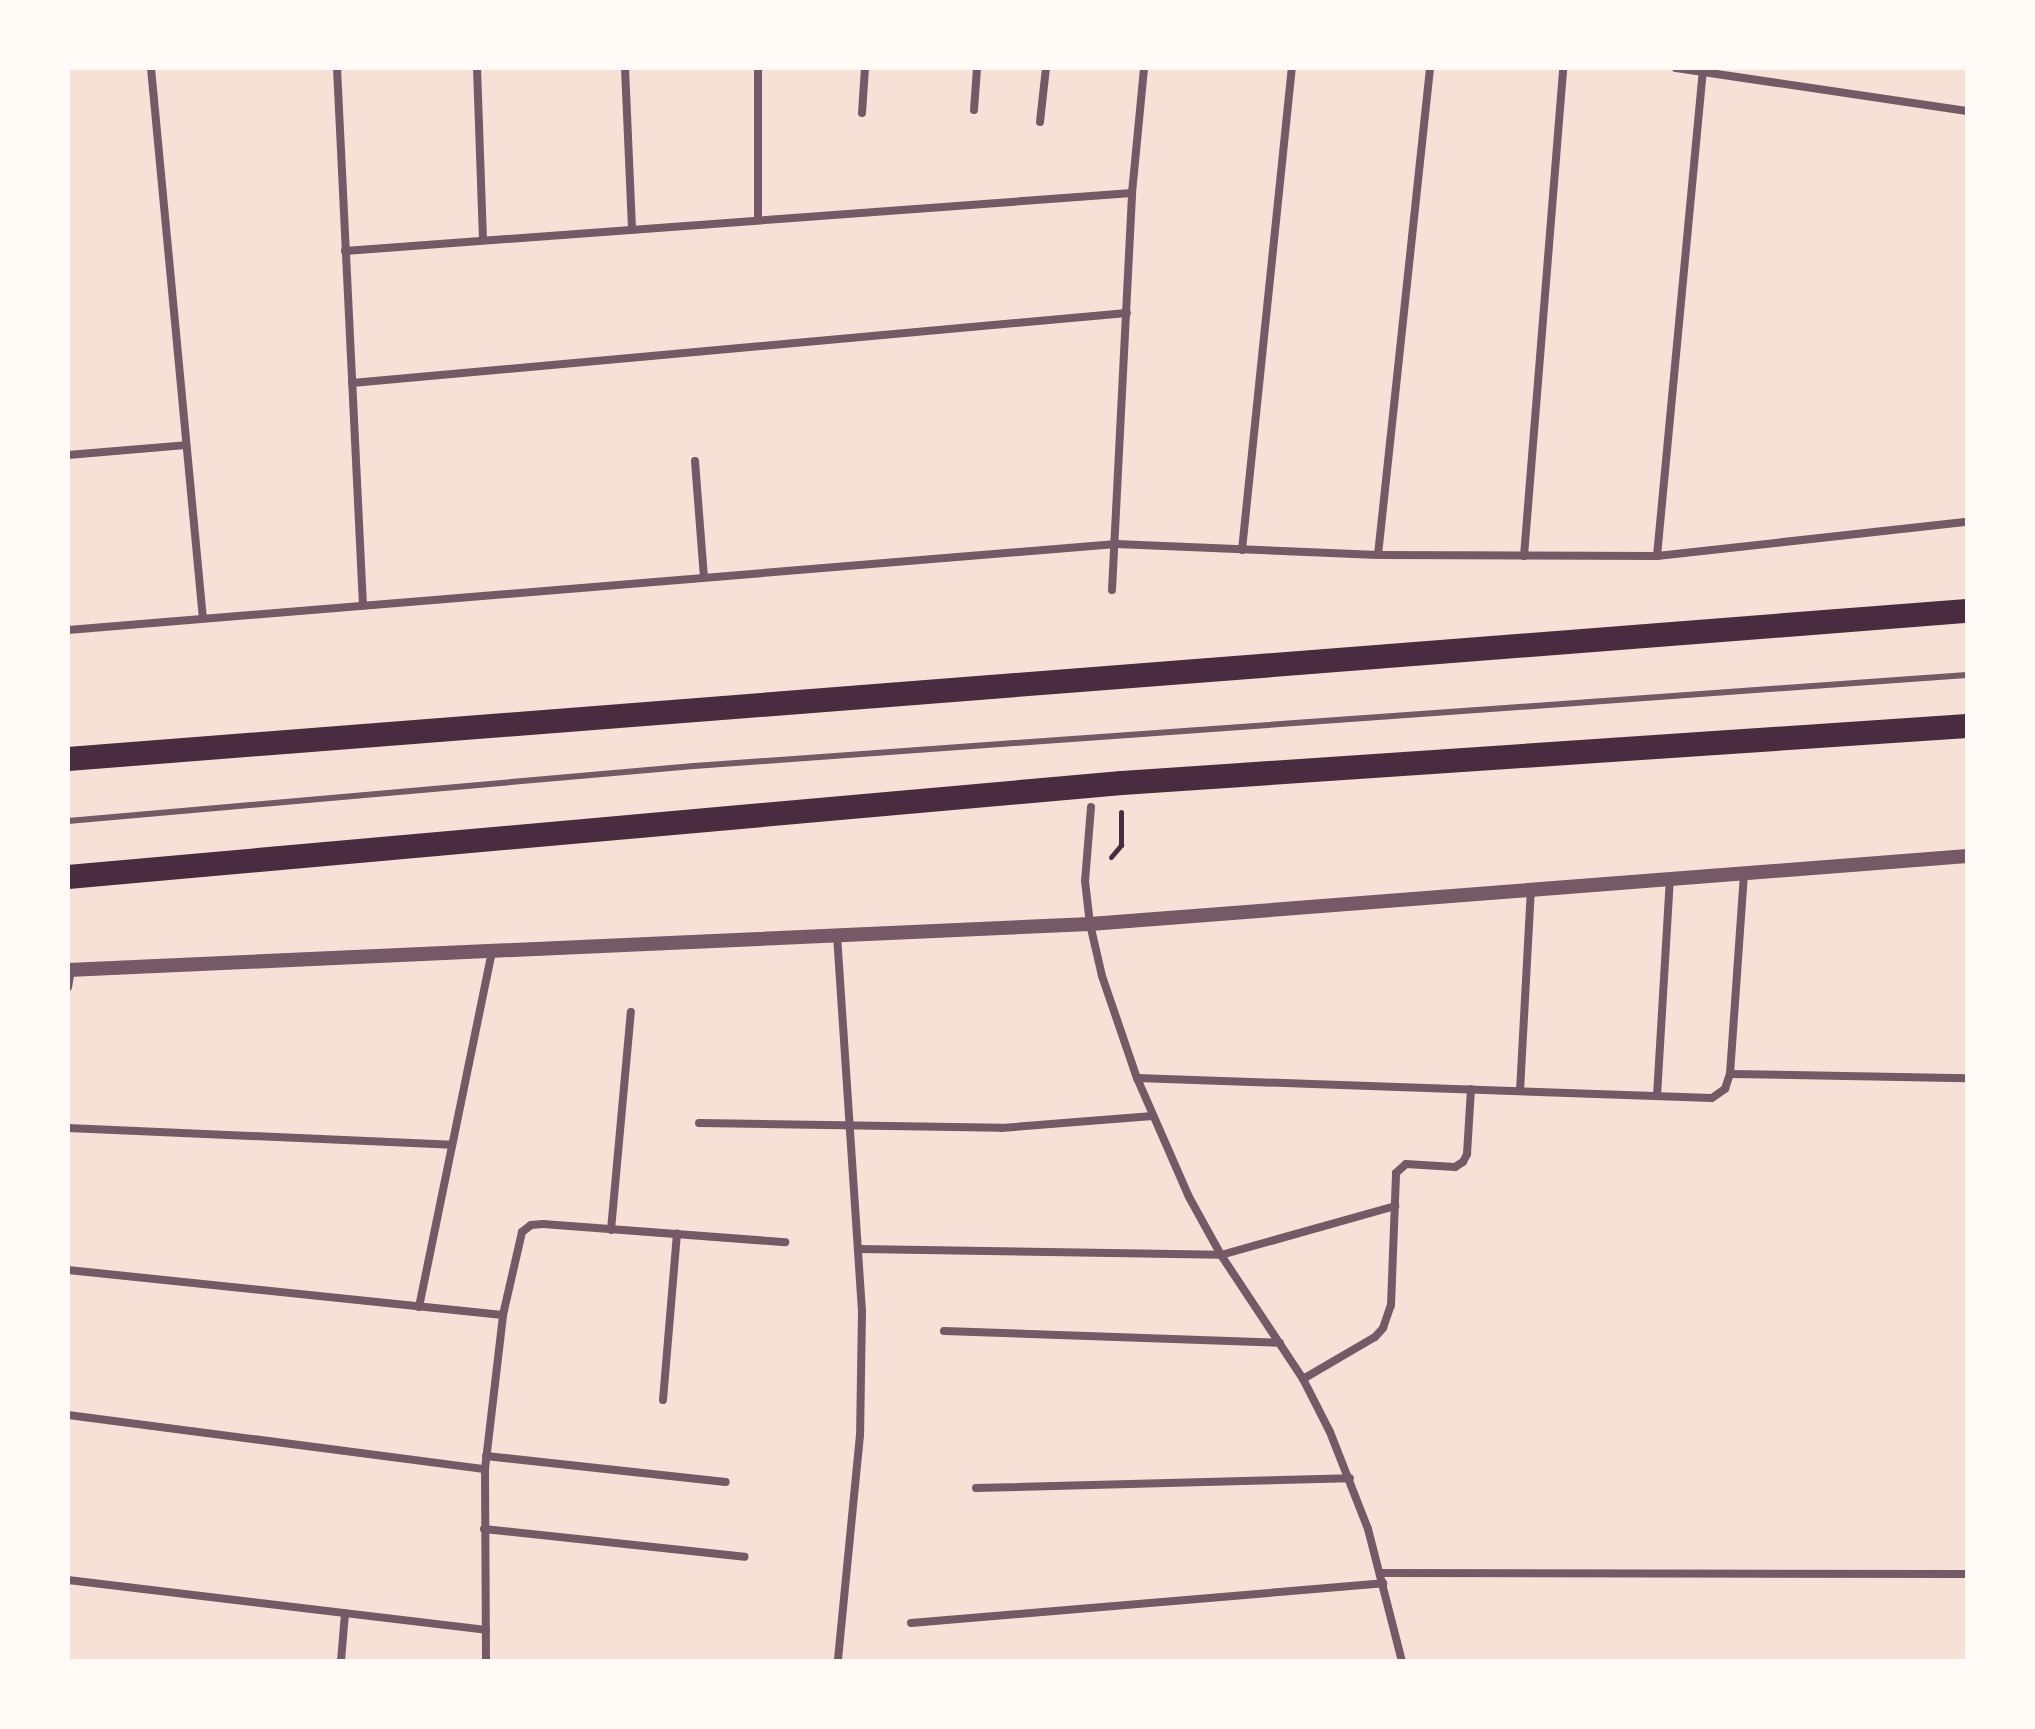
<!DOCTYPE html>
<style>
body{margin:0}
#map{position:relative;width:2035px;height:1729px;overflow:hidden;background:#f7e1d7;font-family:Arial,sans-serif}
div>[style]{position:absolute}
[style*='--x']{left:calc(var(--x)*1px);top:calc(var(--y)*1px);width:calc(var(--w)*1px);rotate:calc(var(--a)*1deg)}
.path>*{height:5px;margin:-2.5px;padding:0 2.5px;transform-origin:2.5px;border-radius:2.5px;background:#4a2c40}
.service>*{height:6px;margin:-3px;padding:0 3px;transform-origin:3px;border-radius:3px;background:#755966}
.minor>*{height:8px;margin:-4px;padding:0 4px;transform-origin:4px;border-radius:4px;background:#755966}
.tertiary>*{height:14px;margin:-7px;padding:0 7px;transform-origin:7px;border-radius:7px;background:#755966}
.motorway>*{height:24px;margin:-12px;padding:0 12px;transform-origin:12px;border-radius:12px;background:#4a2c40}
span{translate:-50% -50%;white-space:nowrap;text-align:center;line-height:1.15;-webkit-text-stroke:8px #fffaf5;paint-order:stroke}
.frame{position:absolute;inset:0;border:70px solid #fffaf5;pointer-events:none}
</style>
<div id="map">
<div class="path">
<div style="--x:1111;--y:857;--w:16;--a:-50"></div>
<div style="--x:1121;--y:845;--w:33;--a:-90"></div>
</div>
<div class="service">
<div style="--x:68;--y:821;--w:628;--a:-5.02"></div>
<div style="--x:694;--y:766;--w:1276;--a:-4.09"></div>
</div>
<div class="minor">
<div style="--x:151;--y:68;--w:553;--a:84.61"></div>
<div style="--x:337;--y:68;--w:538;--a:87.23"></div>
<div style="--x:477;--y:68;--w:172;--a:88"></div>
<div style="--x:625;--y:68;--w:162;--a:87.5"></div>
<div style="--x:758;--y:68;--w:152;--a:90"></div>
<div style="--x:1676;--y:68;--w:294;--a:8.4"></div>
<div style="--x:974;--y:110;--w:42;--a:-85.9"></div>
<div style="--x:862;--y:113;--w:45;--a:-86.2"></div>
<div style="--x:1040;--y:122;--w:54;--a:-83.7"></div>
<div style="--x:345;--y:251;--w:789;--a:-4.21"></div>
<div style="--x:352;--y:383;--w:778;--a:-5.16"></div>
<div style="--x:68;--y:455;--w:118;--a:-4.8"></div>
<div style="--x:695;--y:461;--w:116;--a:85.6"></div>
<div style="--x:1242;--y:550;--w:485;--a:-84.1"></div>
<div style="--x:1378;--y:555;--w:490;--a:-83.9"></div>
<div style="--x:1524;--y:556;--w:490;--a:-85.4"></div>
<div style="--x:1657;--y:556;--w:485;--a:-84.6"></div>
<div style="--x:1112;--y:590;--w:398;--a:-87.1"></div>
<div style="--x:1132;--y:193;--w:126;--a:-84.5"></div>
<div style="--x:68;--y:630;--w:1052;--a:-4.69"></div>
<div style="--x:1116;--y:544;--w:262;--a:2.4"></div>
<div style="--x:1378;--y:555;--w:279;--a:0.2"></div>
<div style="--x:1657;--y:556;--w:312;--a:-6.3"></div>
<div style="--x:1091;--y:807;--w:74;--a:94.6"></div>
<div style="--x:1085;--y:881;--w:43;--a:83.4"></div>
<div style="--x:1090;--y:924;--w:53;--a:77"></div>
<div style="--x:1102;--y:976;--w:108;--a:71.1"></div>
<div style="--x:1137;--y:1078;--w:130;--a:66.4"></div>
<div style="--x:1189;--y:1197;--w:66;--a:61.1"></div>
<div style="--x:1221;--y:1255;--w:149;--a:56.5"></div>
<div style="--x:1303;--y:1379;--w:59;--a:63"></div>
<div style="--x:1330;--y:1432;--w:104;--a:68.6"></div>
<div style="--x:1368;--y:1529;--w:136;--a:75.6"></div>
<div style="--x:837;--y:935;--w:377;--a:86.2"></div>
<div style="--x:862;--y:1311;--w:124;--a:90.9"></div>
<div style="--x:860;--y:1435;--w:227;--a:95.6"></div>
<div style="--x:68;--y:987;--w:17;--a:-80"></div>
<div style="--x:1730;--y:1074;--w:237;--a:1"></div>
<div style="--x:1137;--y:1078;--w:575;--a:1.99"></div>
<div style="--x:1712;--y:1098;--w:16;--a:-35"></div>
<div style="--x:1725;--y:1089;--w:16;--a:-72"></div>
<div style="--x:1730;--y:1074;--w:201;--a:-86"></div>
<div style="--x:1520;--y:1091;--w:201;--a:-86.9"></div>
<div style="--x:1657;--y:1096;--w:217;--a:-86.6"></div>
<div style="--x:699;--y:1123;--w:302;--a:0.9"></div>
<div style="--x:1001;--y:1128;--w:152;--a:-4.5"></div>
<div style="--x:68;--y:1128;--w:384;--a:2.5"></div>
<div style="--x:611;--y:1230;--w:219;--a:-84.8"></div>
<div style="--x:859;--y:1249;--w:362;--a:0.9"></div>
<div style="--x:1221;--y:1255;--w:181;--a:-15.7"></div>
<div style="--x:68;--y:1270;--w:437;--a:5.9"></div>
<div style="--x:419;--y:1307;--w:363;--a:-78.4"></div>
<div style="--x:944;--y:1331;--w:336;--a:2"></div>
<div style="--x:1303;--y:1379;--w:83;--a:-30.3"></div>
<div style="--x:1375;--y:1337;--w:12;--a:-48"></div>
<div style="--x:1383;--y:1328;--w:24;--a:-71"></div>
<div style="--x:1391;--y:1305;--w:132;--a:-87.8"></div>
<div style="--x:1396;--y:1173;--w:13;--a:-42"></div>
<div style="--x:1406;--y:1164;--w:49;--a:3.5"></div>
<div style="--x:1455;--y:1167;--w:9;--a:-32"></div>
<div style="--x:1463;--y:1162;--w:9;--a:-63"></div>
<div style="--x:1467;--y:1154;--w:65;--a:-86.5"></div>
<div style="--x:663;--y:1400;--w:167;--a:-85.2"></div>
<div style="--x:68;--y:1415;--w:420;--a:7.4"></div>
<div style="--x:486;--y:1456;--w:241;--a:6.2"></div>
<div style="--x:976;--y:1488;--w:374;--a:-1.5"></div>
<div style="--x:484;--y:1529;--w:262;--a:6.1"></div>
<div style="--x:1380;--y:1573;--w:587;--a:0.1"></div>
<div style="--x:68;--y:1580;--w:421;--a:6.8"></div>
<div style="--x:911;--y:1623;--w:474;--a:-4.8"></div>
<div style="--x:341;--y:1661;--w:48;--a:-85.2"></div>
<div style="--x:486;--y:1661;--w:192;--a:-90.3"></div>
<div style="--x:485;--y:1469;--w:155;--a:-83.3"></div>
<div style="--x:503;--y:1315;--w:85;--a:-77.1"></div>
<div style="--x:522;--y:1232;--w:11;--a:-38"></div>
<div style="--x:531;--y:1225;--w:12;--a:-5"></div>
<div style="--x:543;--y:1224;--w:243;--a:4.3"></div>
</div>
<div class="tertiary">
<div style="--x:68;--y:970;--w:1023;--a:-2.58"></div>
<div style="--x:1090;--y:924;--w:880;--a:-4.43"></div>
</div>
<div class="motorway">
<div style="--x:68;--y:759;--w:1905;--a:-4.46"></div>
<div style="--x:68;--y:877;--w:1058;--a:-5.1"></div>
<div style="--x:1122;--y:783;--w:847;--a:-3.86"></div>
</div>
<div class="frame"></div>
</div>
